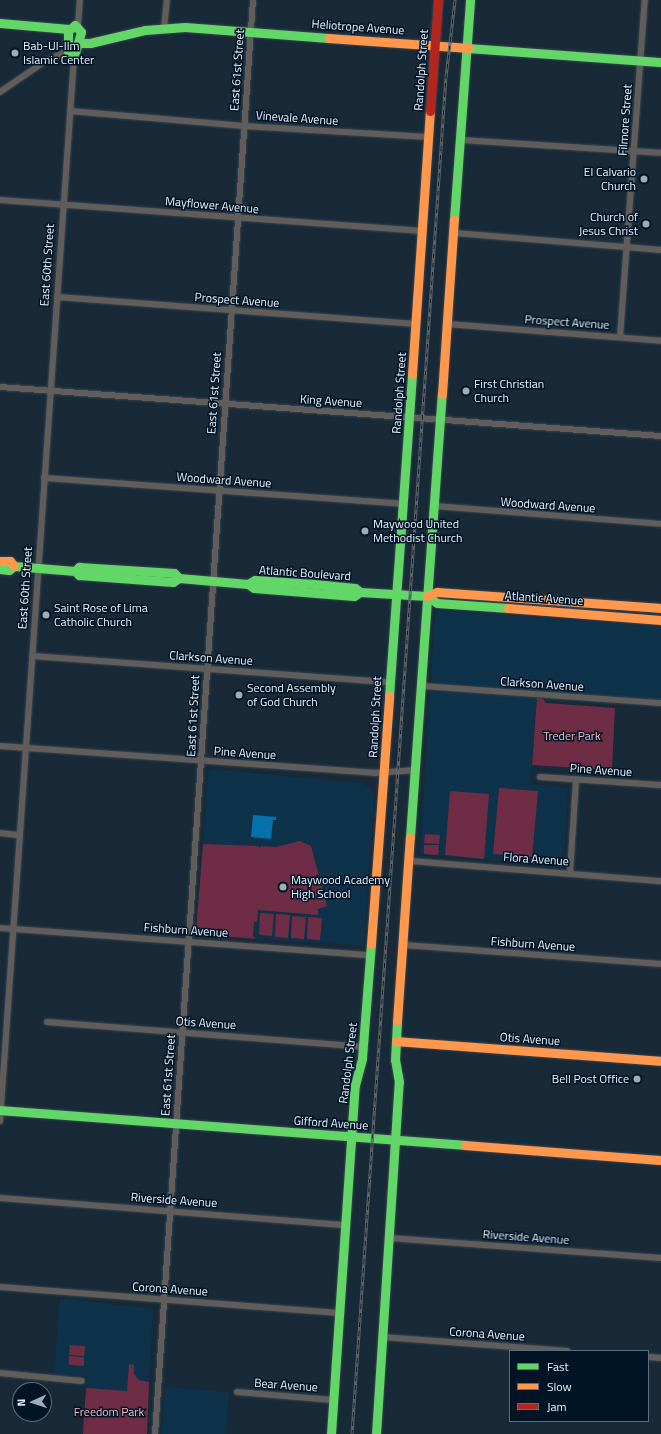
<!DOCTYPE html>
<style>
body{margin:0}
#map{position:relative;width:661px;height:1434px;overflow:hidden;background:#182a37;font-family:"Titillium Web",sans-serif}
div>[style]{position:absolute}
[style*='--x']{left:calc(var(--x)*1px);top:calc(var(--y)*1px);width:calc(var(--w)*1px);rotate:calc(var(--a)*1deg)}
.built>*{inset:0;background:#0e324a}
.green>*{inset:0;background:#6e2d45}
.water>*{inset:0;background:#0771ab}
.roads{filter:drop-shadow(0 0 1px #384550) drop-shadow(0 0 1px #384550)}
.street>*{height:6px;margin:-3px;padding:0 3px;transform-origin:3px;border-radius:3px;background:#605d5a}
.fast>*{height:9px;margin:-4.5px;padding:0 4.5px;transform-origin:4.5px;border-radius:4.5px;background:#63d668}
.slow>*{height:9px;margin:-4.5px;padding:0 4.5px;transform-origin:4.5px;border-radius:4.5px;background:#ff974d}
.jam>*{height:9px;margin:-4.5px;padding:0 4.5px;transform-origin:4.5px;border-radius:4.5px;background:#b3261e}
.rail>*{height:3px;margin-top:-1.5px;transform-origin:0;background:repeating-linear-gradient(90deg,#001426 0 4.5px,#61666a 0 9px);box-sizing:border-box;border-block:1px solid #61666a}
.dots>*{width:11px;height:11px;translate:-50% -50%;box-sizing:border-box;border:2px solid #001426;border-radius:50%}
span{translate:-50% -50%;white-space:nowrap;text-align:center;line-height:1.15;-webkit-text-stroke:3px #001426;paint-order:stroke}
.street-label{font-size:12px;color:#e7f4fe}
.poi-label{font-size:12px;color:#e7f4fe}
.left{translate:0 -50%;text-align:left}
.right{translate:-100% -50%;text-align:right}
.park-label{font-size:12px;color:#f1bbc7}
.legend{position:absolute;left:509px;top:1350px;width:140px;height:72px;box-sizing:border-box;background:#001426;border:1px solid #5c6e7c;margin:0;padding:5px 7px;list-style:none;font-size:12px;color:#e7f4fe}
.legend li{display:flex;align-items:center;gap:8px;height:20px}
.legend b{width:20px;border:1px solid #5c6e7c}
.north{position:absolute;left:12px;top:1382px;width:40px;height:40px;box-sizing:border-box;background:#001426;border:1px solid #5c6e7c;border-radius:50%;rotate:267deg;font-size:11px;font-weight:700;line-height:16px;text-align:center;color:#e7f4fe}
.north::after{content:'';display:block;margin:auto;width:14px;height:18px;background:#9fadb8;clip-path:polygon(50% 0,100% 100%,50% 72%,0 100%)}
</style>
<div id="map">
<div class="built">
<div style="clip-path:polygon(439px 610px,661px 627px,661px 700px,431px 682px,435px 613px)"></div>
<div style="clip-path:polygon(430px 691px,537px 698px,530px 784px,566px 788px,568px 790px,563px 863px,560px 866px,420px 854px)"></div>
<div style="clip-path:polygon(212px 769px,360px 783px,367px 785px,372px 791px,374px 797px,364px 946px,199px 934px,196px 931px,208px 772px)"></div>
<div style="clip-path:polygon(60px 1298px,153px 1309px,148px 1393px,86px 1388px,87px 1376px,54px 1374px)"></div>
<div style="clip-path:polygon(165px 1387px,229px 1392px,226px 1434px,161px 1434px)"></div>
</div>
<div class="green">
<div style="clip-path:polygon(537px 698px,543px 699px,546px 703px,615px 708px,612px 770px,532px 765px)"></div>
<div style="clip-path:polygon(499px 788px,538px 791px,532px 857px,493px 854px)"></div>
<div style="clip-path:polygon(450px 791px,489px 794px,484px 859px,445px 855px)"></div>
<div style="clip-path:polygon(425px 834px,440px 835px,439px 844px,424px 843px)"></div>
<div style="clip-path:polygon(300px 841px,311px 846px,327px 906px,318px 909px,318px 915px,258px 910px,257px 922px,254px 922px,253px 936px,256px 939px,199px 934px,196px 931px,203px 844px,258px 846px,260px 848px,261px 846px,276px 847px)"></div>
<div style="clip-path:polygon(424px 845px,439px 845px,438px 855px,424px 854px)"></div>
<div style="clip-path:polygon(260px 913px,274px 914px,272px 936px,259px 935px)"></div>
<div style="clip-path:polygon(276px 914px,290px 915px,288px 938px,275px 937px)"></div>
<div style="clip-path:polygon(292px 916px,306px 917px,304px 939px,291px 938px)"></div>
<div style="clip-path:polygon(308px 917px,322px 918px,320px 940px,307px 939px)"></div>
<div style="clip-path:polygon(70px 1345px,85px 1346px,84px 1356px,69px 1355px)"></div>
<div style="clip-path:polygon(69px 1356px,84px 1357px,84px 1366px,69px 1365px)"></div>
<div style="clip-path:polygon(129px 1364px,134px 1365px,134px 1374px,139px 1380px,149px 1382px,147px 1434px,83px 1434px,86px 1388px,127px 1391px)"></div>
</div>
<div class="water">
<div style="clip-path:polygon(253px 815px,276px 817px,276px 820px,273px 820px,271px 839px,251px 837px)"></div>
</div>
<div class="roads">
<div class="street">
<div style="--x:78;--y:26;--w:26;--a:-86"></div>
<div style="--x:164;--y:28;--w:28;--a:-84"></div>
<div style="--x:0;--y:92;--w:53;--a:-34.3"></div>
<div style="--x:44;--y:62;--w:26;--a:-25"></div>
<div style="--x:70;--y:111;--w:175;--a:4.9"></div>
<div style="--x:244;--y:126;--w:184;--a:3.4"></div>
<div style="--x:461;--y:140;--w:200;--a:3.7"></div>
<div style="--x:0;--y:200;--w:424;--a:4.2"></div>
<div style="--x:455;--y:233;--w:207;--a:4.7"></div>
<div style="--x:57;--y:297;--w:360;--a:4.3"></div>
<div style="--x:447;--y:324;--w:215;--a:4.5"></div>
<div style="--x:620;--y:337;--w:338;--a:-85.8"></div>
<div style="--x:0;--y:387;--w:663;--a:4.24"></div>
<div style="--x:44;--y:478;--w:360;--a:4.1"></div>
<div style="--x:434;--y:506;--w:228;--a:4.5"></div>
<div style="--x:32;--y:656;--w:358;--a:4.2"></div>
<div style="--x:422;--y:686;--w:240;--a:4.1"></div>
<div style="--x:0;--y:746;--w:375;--a:4.1"></div>
<div style="--x:374;--y:773;--w:42;--a:-4.1"></div>
<div style="--x:540;--y:777;--w:121;--a:3.8"></div>
<div style="--x:0;--y:833;--w:20;--a:6"></div>
<div style="--x:410;--y:861;--w:252;--a:4.6"></div>
<div style="--x:570;--y:873;--w:94;--a:-86.3"></div>
<div style="--x:0;--y:928;--w:371;--a:4.2"></div>
<div style="--x:404;--y:945;--w:258;--a:4.2"></div>
<div style="--x:47;--y:1022;--w:317;--a:4.5"></div>
<div style="--x:0;--y:1121;--w:1067;--a:-86.02"></div>
<div style="--x:0;--y:1198;--w:347;--a:4.5"></div>
<div style="--x:389;--y:1238;--w:273;--a:4.2"></div>
<div style="--x:0;--y:1287;--w:340;--a:4.4"></div>
<div style="--x:382;--y:1337;--w:186;--a:4.3"></div>
<div style="--x:648;--y:1357;--w:13;--a:4"></div>
<div style="--x:0;--y:1373;--w:82;--a:5.6"></div>
<div style="--x:237;--y:1392;--w:96;--a:4.8"></div>
<div style="--x:155;--y:1434;--w:1437;--a:-86.09"></div>
</div>
<div class="fast">
<div style="--x:0;--y:23;--w:69;--a:5"></div>
<div style="--x:75;--y:25;--w:9;--a:49"></div>
<div style="--x:81;--y:32;--w:26;--a:106"></div>
<div style="--x:74;--y:57;--w:8;--a:-135"></div>
<div style="--x:68;--y:51;--w:20;--a:-90"></div>
<div style="--x:68;--y:31;--w:9;--a:-41"></div>
<div style="--x:79;--y:43;--w:11;--a:0"></div>
<div style="--x:90;--y:43;--w:57;--a:-13.3"></div>
<div style="--x:145;--y:30;--w:40;--a:-4.3"></div>
<div style="--x:185;--y:27;--w:144;--a:4.4"></div>
<div style="--x:469;--y:48;--w:193;--a:4.2"></div>
<div style="--x:454;--y:219;--w:220;--a:-85.8"></div>
<div style="--x:0;--y:569;--w:9;--a:6"></div>
<div style="--x:9;--y:570;--w:6;--a:-39"></div>
<div style="--x:14;--y:566;--w:61;--a:4.7"></div>
<div style="--x:75;--y:571;--w:6;--a:-45"></div>
<div style="--x:79;--y:567;--w:95;--a:3.6"></div>
<div style="--x:174;--y:573;--w:7;--a:45"></div>
<div style="--x:75;--y:571;--w:6;--a:45"></div>
<div style="--x:79;--y:575;--w:94;--a:4.3"></div>
<div style="--x:173;--y:582;--w:7;--a:-34"></div>
<div style="--x:179;--y:578;--w:69;--a:5"></div>
<div style="--x:248;--y:584;--w:7;--a:34"></div>
<div style="--x:254;--y:588;--w:100;--a:4.6"></div>
<div style="--x:354;--y:596;--w:7;--a:-34"></div>
<div style="--x:360;--y:592;--w:67;--a:3.4"></div>
<div style="--x:427;--y:596;--w:12;--a:35"></div>
<div style="--x:437;--y:603;--w:71;--a:4"></div>
<div style="--x:248;--y:584;--w:8;--a:-30"></div>
<div style="--x:255;--y:580;--w:59;--a:3.9"></div>
<div style="--x:314;--y:584;--w:41;--a:5.6"></div>
<div style="--x:355;--y:588;--w:6;--a:39"></div>
<div style="--x:389;--y:696;--w:323;--a:-85.9"></div>
<div style="--x:410;--y:837;--w:444;--a:-85.9"></div>
<div style="--x:0;--y:1110;--w:466;--a:4.3"></div>
<div style="--x:331;--y:1434;--w:350;--a:-86.1"></div>
<div style="--x:355;--y:1085;--w:28;--a:-75"></div>
<div style="--x:362;--y:1058;--w:114;--a:-85.5"></div>
<div style="--x:376;--y:1434;--w:353;--a:-86.3"></div>
<div style="--x:399;--y:1082;--w:22;--a:-100"></div>
<div style="--x:395;--y:1060;--w:39;--a:-87"></div>
</div>
<div class="slow">
<div style="--x:329;--y:38;--w:140;--a:4.1"></div>
<div style="--x:412;--y:374;--w:264;--a:-86.1"></div>
<div style="--x:442;--y:394;--w:175;--a:-86.1"></div>
<div style="--x:0;--y:561;--w:10;--a:0"></div>
<div style="--x:10;--y:561;--w:6;--a:51"></div>
<div style="--x:427;--y:596;--w:11;--a:-22"></div>
<div style="--x:437;--y:592;--w:225;--a:4.1"></div>
<div style="--x:508;--y:608;--w:153;--a:4.5"></div>
<div style="--x:371;--y:944;--w:249;--a:-85.8"></div>
<div style="--x:397;--y:1021;--w:184;--a:-86"></div>
<div style="--x:396;--y:1041;--w:266;--a:4.3"></div>
<div style="--x:465;--y:1145;--w:197;--a:4.4"></div>
</div>
<div class="jam">
<div style="--x:430;--y:111;--w:111;--a:-85.9"></div>
</div>
</div>
<div class="rail">
<div style="--x:352;--y:1434;--w:1360;--a:-86.04"></div>
<div style="--x:446;--y:77;--w:78;--a:-83.3"></div>
</div>
<div class="dots">
<div style="left:15px;top:53px;background:#9fadb8"></div>
<div style="left:644px;top:179px;background:#9fadb8"></div>
<div style="left:646px;top:224px;background:#9fadb8"></div>
<div style="left:466px;top:391px;background:#9fadb8"></div>
<div style="left:365px;top:531px;background:#9fadb8"></div>
<div style="left:46px;top:615px;background:#9fadb8"></div>
<div style="left:239px;top:695px;background:#9fadb8"></div>
<div style="left:283px;top:887px;background:#9fadb8"></div>
<div style="left:637px;top:1079px;background:#9fadb8"></div>
</div>
<div class="street-label">
<span style="left:358px;top:27px;rotate:4deg">Heliotrope Avenue</span>
<span style="left:237px;top:70px;rotate:-86deg">East 61st Street</span>
<span style="left:421px;top:70px;rotate:-86deg">Randolph Street</span>
<span style="left:297px;top:118px;rotate:4deg">Vinevale Avenue</span>
<span style="left:625px;top:120px;rotate:-86deg">Filmore Street</span>
<span style="left:212px;top:205px;rotate:5deg">Mayflower Avenue</span>
<span style="left:47px;top:265px;rotate:-86deg">East 60th Street</span>
<span style="left:237px;top:300px;rotate:4deg">Prospect Avenue</span>
<span style="left:567px;top:322px;rotate:4deg">Prospect Avenue</span>
<span style="left:214px;top:393px;rotate:-86deg">East 61st Street</span>
<span style="left:399px;top:393px;rotate:-86deg">Randolph Street</span>
<span style="left:331px;top:401px;rotate:4deg">King Avenue</span>
<span style="left:224px;top:480px;rotate:4deg">Woodward Avenue</span>
<span style="left:548px;top:505px;rotate:4deg">Woodward Avenue</span>
<span style="left:305px;top:573px;rotate:4deg">Atlantic Boulevard</span>
<span style="left:25px;top:588px;rotate:-86deg">East 60th Street</span>
<span style="left:544px;top:598px;rotate:4deg">Atlantic Avenue</span>
<span style="left:211px;top:658px;rotate:4deg">Clarkson Avenue</span>
<span style="left:542px;top:684px;rotate:4deg">Clarkson Avenue</span>
<span style="left:193px;top:716px;rotate:-87deg">East 61st Street</span>
<span style="left:375px;top:717px;rotate:-87deg">Randolph Street</span>
<span style="left:245px;top:753px;rotate:4deg">Pine Avenue</span>
<span style="left:601px;top:770px;rotate:4deg">Pine Avenue</span>
<span style="left:536px;top:859px;rotate:4deg">Flora Avenue</span>
<span style="left:186px;top:930px;rotate:4deg">Fishburn Avenue</span>
<span style="left:533px;top:944px;rotate:4deg">Fishburn Avenue</span>
<span style="left:206px;top:1023px;rotate:4deg">Otis Avenue</span>
<span style="left:530px;top:1039px;rotate:4deg">Otis Avenue</span>
<span style="left:348px;top:1063px;rotate:-83deg">Randolph Street</span>
<span style="left:168px;top:1075px;rotate:-86deg">East 61st Street</span>
<span style="left:331px;top:1123px;rotate:4deg">Gifford Avenue</span>
<span style="left:174px;top:1200px;rotate:4deg">Riverside Avenue</span>
<span style="left:526px;top:1237px;rotate:4deg">Riverside Avenue</span>
<span style="left:170px;top:1289px;rotate:4deg">Corona Avenue</span>
<span style="left:487px;top:1334px;rotate:4deg">Corona Avenue</span>
<span style="left:286px;top:1385px;rotate:4deg">Bear Avenue</span>
</div>
<div class="poi-label">
<span class="left" style="left:23px;top:53px">Bab-Ul-Ilm<br>Islamic Center</span>
<span class="right" style="left:636px;top:179px">El Calvario<br>Church</span>
<span class="right" style="left:638px;top:224px">Church of<br>Jesus Christ</span>
<span class="left" style="left:474px;top:391px">First Christian<br>Church</span>
<span class="left" style="left:373px;top:531px">Maywood United<br>Methodist Church</span>
<span class="left" style="left:54px;top:615px">Saint Rose of Lima<br>Catholic Church</span>
<span class="left" style="left:247px;top:695px">Second Assembly<br>of God Church</span>
<span class="left" style="left:291px;top:887px">Maywood Academy<br>High School</span>
<span class="right" style="left:629px;top:1079px">Bell Post Office</span>
</div>
<div class="park-label">
<span style="left:572px;top:736px">Treder Park</span>
<span style="left:109px;top:1412px">Freedom Park</span>
</div>
<ul class="legend">
<li><b style="height:5px;background:#63d668"></b>Fast</li>
<li><b style="height:5px;background:#ff974d"></b>Slow</li>
<li><b style="height:5px;background:#b3261e"></b>Jam</li>
</ul>
<div class="north">N</div>
</div>
